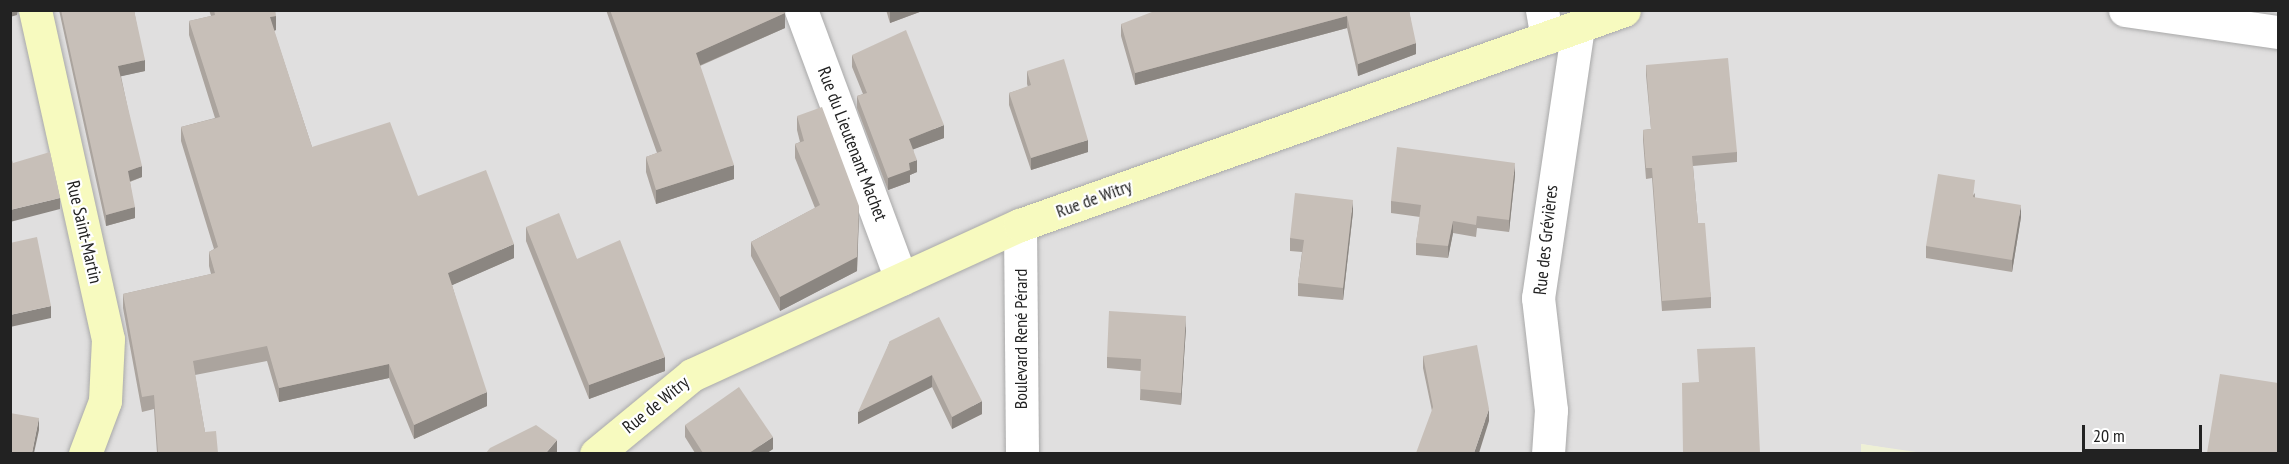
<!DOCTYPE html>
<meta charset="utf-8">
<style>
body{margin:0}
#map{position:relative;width:2289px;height:464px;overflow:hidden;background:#f2efe9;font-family:"PT Sans Narrow",sans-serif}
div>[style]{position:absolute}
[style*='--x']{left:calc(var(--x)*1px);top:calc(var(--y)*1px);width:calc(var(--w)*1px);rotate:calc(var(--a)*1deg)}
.residential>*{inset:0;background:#e0dfdf}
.farmland>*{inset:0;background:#eef0d5}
.roads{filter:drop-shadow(0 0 2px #a9a9a9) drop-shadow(0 0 2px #a9a9a9)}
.street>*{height:33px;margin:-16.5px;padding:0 16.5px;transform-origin:16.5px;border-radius:16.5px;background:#fff}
.secondary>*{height:33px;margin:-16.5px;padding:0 16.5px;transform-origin:16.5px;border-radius:16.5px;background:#f7fabf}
.wall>*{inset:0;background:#aba49e}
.shaded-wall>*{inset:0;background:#8b8681}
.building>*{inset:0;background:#c7bfb8}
span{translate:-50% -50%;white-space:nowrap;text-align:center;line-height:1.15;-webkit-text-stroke:4.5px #fff;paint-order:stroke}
.street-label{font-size:18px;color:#222}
.frame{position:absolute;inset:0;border:12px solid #222;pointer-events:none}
.scale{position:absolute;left:2082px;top:425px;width:120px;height:27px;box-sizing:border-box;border:3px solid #222;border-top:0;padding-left:8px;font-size:18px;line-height:21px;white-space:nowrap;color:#222;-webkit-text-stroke:4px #fff;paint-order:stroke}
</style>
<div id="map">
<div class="residential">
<div style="clip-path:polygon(10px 11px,2278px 11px,2278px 453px,1923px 454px,1861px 444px,1861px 454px,11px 453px)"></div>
</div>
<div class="farmland">
<div style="clip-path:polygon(1861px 444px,1923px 453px,1861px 453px)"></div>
</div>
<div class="roads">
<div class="street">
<div style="--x:801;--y:10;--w:287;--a:69.6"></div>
<div style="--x:1542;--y:10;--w:28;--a:80"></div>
<div style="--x:2125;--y:10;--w:155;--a:8.2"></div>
<div style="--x:1020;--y:225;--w:229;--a:89.5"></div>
<div style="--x:1548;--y:454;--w:44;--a:-86.1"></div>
<div style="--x:1551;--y:410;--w:113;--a:-96.6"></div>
<div style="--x:1538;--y:298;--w:274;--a:-81.6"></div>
</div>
<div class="secondary">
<div style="--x:35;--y:10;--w:337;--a:77.5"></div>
<div style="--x:108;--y:339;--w:62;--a:92.8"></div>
<div style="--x:105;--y:401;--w:57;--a:110.7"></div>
<div style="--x:596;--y:454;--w:124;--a:-39.5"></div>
<div style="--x:692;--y:375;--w:361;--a:-24.6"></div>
<div style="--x:1020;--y:225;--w:641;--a:-19.59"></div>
</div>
</div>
<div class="wall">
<div style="clip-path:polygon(59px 10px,134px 10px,145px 71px,121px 76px,142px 177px,130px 182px,135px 218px,106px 226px)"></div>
<div style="clip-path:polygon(209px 10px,275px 10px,276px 30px,274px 31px,312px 147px,418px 196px,514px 258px,452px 285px,487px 406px,414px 439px,389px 378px,279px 402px,267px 361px,195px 375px,205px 432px,218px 453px,157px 453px,154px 409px,142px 412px,123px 308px,123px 294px,211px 274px,209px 266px,209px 252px,214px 249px,181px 141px,181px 127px,215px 118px,189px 35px,189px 21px,211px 16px)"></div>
<div style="clip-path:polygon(606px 10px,785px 10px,785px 28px,700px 66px,734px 179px,656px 204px,646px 172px,646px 157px,657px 153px)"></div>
<div style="clip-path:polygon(886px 10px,925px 10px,890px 23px)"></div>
<div style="clip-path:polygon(1409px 10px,1416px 54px,1358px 76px,1347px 28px,1135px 85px,1121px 36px,1121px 24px)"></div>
<div style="clip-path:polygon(852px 55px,944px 138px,913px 149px,917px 172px,910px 175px,910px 182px,888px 190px,857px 108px,857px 96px,863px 94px,852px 67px)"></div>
<div style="clip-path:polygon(1646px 65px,1737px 152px,1737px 162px,1693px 166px,1698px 223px,1711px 297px,1711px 308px,1662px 311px,1652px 178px,1646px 179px,1643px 140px,1643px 130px,1651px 129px,1646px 75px)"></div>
<div style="clip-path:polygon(1027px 71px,1088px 152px,1031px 170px,1009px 105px,1009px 93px,1028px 87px,1027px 84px)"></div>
<div style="clip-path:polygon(797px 116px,859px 219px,857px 271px,780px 311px,751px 256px,751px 242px,815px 208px,795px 158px,795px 144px,800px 142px,797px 130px)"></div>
<div style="clip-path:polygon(1515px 175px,1509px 232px,1477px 228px,1476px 237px,1453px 233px,1448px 258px,1416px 255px,1416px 243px,1420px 217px,1391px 213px,1391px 201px)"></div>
<div style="clip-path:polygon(1975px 193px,1975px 198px,2021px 217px,2012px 272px,1926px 258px,1926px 246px)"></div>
<div style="clip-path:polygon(1353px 212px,1343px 300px,1298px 296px,1298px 283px,1302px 252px,1290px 251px,1290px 238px)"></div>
<div style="clip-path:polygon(526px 227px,577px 259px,665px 371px,589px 399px,526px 241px)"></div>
<div style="clip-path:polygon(1186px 327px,1181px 405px,1140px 400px,1141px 371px,1107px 368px,1107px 357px)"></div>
<div style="clip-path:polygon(890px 341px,982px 414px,952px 429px,932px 387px,858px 424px)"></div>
<div style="clip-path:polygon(1423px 356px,1489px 421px,1432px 411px,1423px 368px)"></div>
<div style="clip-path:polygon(685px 425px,773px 449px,767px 453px,695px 453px,685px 437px)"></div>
</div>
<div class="shaded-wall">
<div style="clip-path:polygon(10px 10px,18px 10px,17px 15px,10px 17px)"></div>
<div style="clip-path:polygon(890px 10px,925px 10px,890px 23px)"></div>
<div style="clip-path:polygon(785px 13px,785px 28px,696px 67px,696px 53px)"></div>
<div style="clip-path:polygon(276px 16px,276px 30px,270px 32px,270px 17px)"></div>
<div style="clip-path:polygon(1347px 16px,1347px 28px,1135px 85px,1135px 73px)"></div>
<div style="clip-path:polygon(1416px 43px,1416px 54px,1358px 76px,1358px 64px)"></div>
<div style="clip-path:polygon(145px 60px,145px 71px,118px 77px,118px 66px)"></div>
<div style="clip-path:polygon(944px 125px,944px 138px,909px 151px,909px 139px)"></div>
<div style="clip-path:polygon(1088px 140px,1088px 152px,1031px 170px,1031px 158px)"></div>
<div style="clip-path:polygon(917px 160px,917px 172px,910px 175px,910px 182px,888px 190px,888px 178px,909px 163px)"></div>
<div style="clip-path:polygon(1515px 163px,1515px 175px,1509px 232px,1509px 220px)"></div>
<div style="clip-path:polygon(734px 165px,734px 179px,656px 204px,656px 190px)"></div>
<div style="clip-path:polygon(142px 166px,142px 177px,128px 182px,128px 171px)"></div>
<div style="clip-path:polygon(60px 198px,60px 209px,10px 222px,10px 210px)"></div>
<div style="clip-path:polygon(1353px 200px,1353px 212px,1343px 300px,1343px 288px)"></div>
<div style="clip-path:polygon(2021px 205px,2021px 217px,2012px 272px,2012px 260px)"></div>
<div style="clip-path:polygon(859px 206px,857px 271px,780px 311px,780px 297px)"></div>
<div style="clip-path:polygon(135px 207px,135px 218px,106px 226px,106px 215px)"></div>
<div style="clip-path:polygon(1453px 221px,1453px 233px,1448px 258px,1448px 246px)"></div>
<div style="clip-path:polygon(514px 244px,514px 258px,448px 287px,448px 273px)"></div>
<div style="clip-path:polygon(51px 306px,51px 318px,10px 327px,10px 315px)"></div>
<div style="clip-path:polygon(1186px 316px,1186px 327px,1181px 405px,1181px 393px)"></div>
<div style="clip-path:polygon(665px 357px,665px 371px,589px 399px,589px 385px)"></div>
<div style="clip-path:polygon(389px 364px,389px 378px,279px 402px,279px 388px)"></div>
<div style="clip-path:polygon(932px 375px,932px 387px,858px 424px,858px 412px)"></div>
<div style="clip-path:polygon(487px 392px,487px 406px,414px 439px,414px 425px)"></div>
<div style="clip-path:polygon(982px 401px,982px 414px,952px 429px,952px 417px)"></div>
<div style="clip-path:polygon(1489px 409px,1489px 421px,1479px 453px,1474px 453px)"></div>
<div style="clip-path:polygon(39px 418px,39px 430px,34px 453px,32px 453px)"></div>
<div style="clip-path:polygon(773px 437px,773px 449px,767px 453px,749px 453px)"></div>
<div style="clip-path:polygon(557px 440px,557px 452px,555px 453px,546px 453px)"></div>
</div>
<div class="building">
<div style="clip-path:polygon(61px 10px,134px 10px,145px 60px,118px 66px,142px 166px,128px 171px,135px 207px,106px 215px)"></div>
<div style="clip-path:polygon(214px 10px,275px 10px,276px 16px,270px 17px,312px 147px,390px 122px,418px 196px,486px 170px,514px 244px,448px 273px,487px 392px,414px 425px,389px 364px,279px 388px,267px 346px,193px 361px,205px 432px,216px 431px,218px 453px,158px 453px,154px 395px,142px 397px,123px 294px,215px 273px,209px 252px,218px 247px,181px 127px,220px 117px,189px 21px,215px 15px)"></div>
<div style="clip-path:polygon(610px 10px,785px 10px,785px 13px,696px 53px,734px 165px,656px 190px,646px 157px,662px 151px)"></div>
<div style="clip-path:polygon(1157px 10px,1409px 10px,1416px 43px,1358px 64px,1347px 16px,1135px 73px,1121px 24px)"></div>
<div style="clip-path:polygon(906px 30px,944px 125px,909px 139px,917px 160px,909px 163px,910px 170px,888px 178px,857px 96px,867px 93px,852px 55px)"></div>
<div style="clip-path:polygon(1728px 58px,1737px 152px,1692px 156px,1698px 223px,1705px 223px,1711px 297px,1662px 301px,1652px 168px,1646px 168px,1643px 130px,1651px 129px,1646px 65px)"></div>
<div style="clip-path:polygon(1064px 59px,1088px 140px,1031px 158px,1009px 93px,1031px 85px,1027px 71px)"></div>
<div style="clip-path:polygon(822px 107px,859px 206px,857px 257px,780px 297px,751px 242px,820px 205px,795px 144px,804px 141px,797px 116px)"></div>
<div style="clip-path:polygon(1397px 147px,1515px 163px,1509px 220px,1477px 216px,1476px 225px,1453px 221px,1448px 246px,1416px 243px,1421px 205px,1391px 201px)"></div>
<div style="clip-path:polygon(50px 152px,60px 198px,10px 210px,10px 154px,13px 163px)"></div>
<div style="clip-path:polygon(1938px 174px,1975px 180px,1973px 197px,2021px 205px,2012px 260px,1926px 246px)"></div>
<div style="clip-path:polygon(1295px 193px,1353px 200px,1343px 288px,1298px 283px,1304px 240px,1290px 238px)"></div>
<div style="clip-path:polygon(559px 213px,577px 259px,620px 240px,665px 357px,589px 385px,526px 227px)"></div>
<div style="clip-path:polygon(37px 237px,51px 306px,10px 315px,10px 243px)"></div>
<div style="clip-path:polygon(1109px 311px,1186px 316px,1181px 393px,1140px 389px,1141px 359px,1107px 357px)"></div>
<div style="clip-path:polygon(939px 317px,982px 401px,952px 417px,932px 375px,858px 412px,890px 341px)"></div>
<div style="clip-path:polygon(1477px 345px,1489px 409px,1474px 453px,1416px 453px,1433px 407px,1423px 356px)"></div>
<div style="clip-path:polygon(1755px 347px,1760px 453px,1683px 453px,1682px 383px,1699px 382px,1697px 349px)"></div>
<div style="clip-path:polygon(2220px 374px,2278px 383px,2278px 453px,2207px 453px)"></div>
<div style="clip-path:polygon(739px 387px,773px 437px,749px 453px,703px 453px,685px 425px)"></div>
<div style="clip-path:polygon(10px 413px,39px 418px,32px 453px,10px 453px)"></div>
<div style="clip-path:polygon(536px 425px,557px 440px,546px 453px,486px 453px,490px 448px)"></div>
</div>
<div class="street-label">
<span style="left:852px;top:144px;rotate:69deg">Rue du Lieutenant Machet</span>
<span style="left:1094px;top:199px;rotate:-20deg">Rue de Witry</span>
<span style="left:84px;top:232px;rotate:77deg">Rue Saint-Martin</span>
<span style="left:1546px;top:240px;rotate:-84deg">Rue des Grévières</span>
<span style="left:1021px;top:339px;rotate:-90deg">Boulevard René Pérard</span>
<span style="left:656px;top:405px;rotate:-39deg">Rue de Witry</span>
</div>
<div class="frame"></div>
<div class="scale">20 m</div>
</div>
